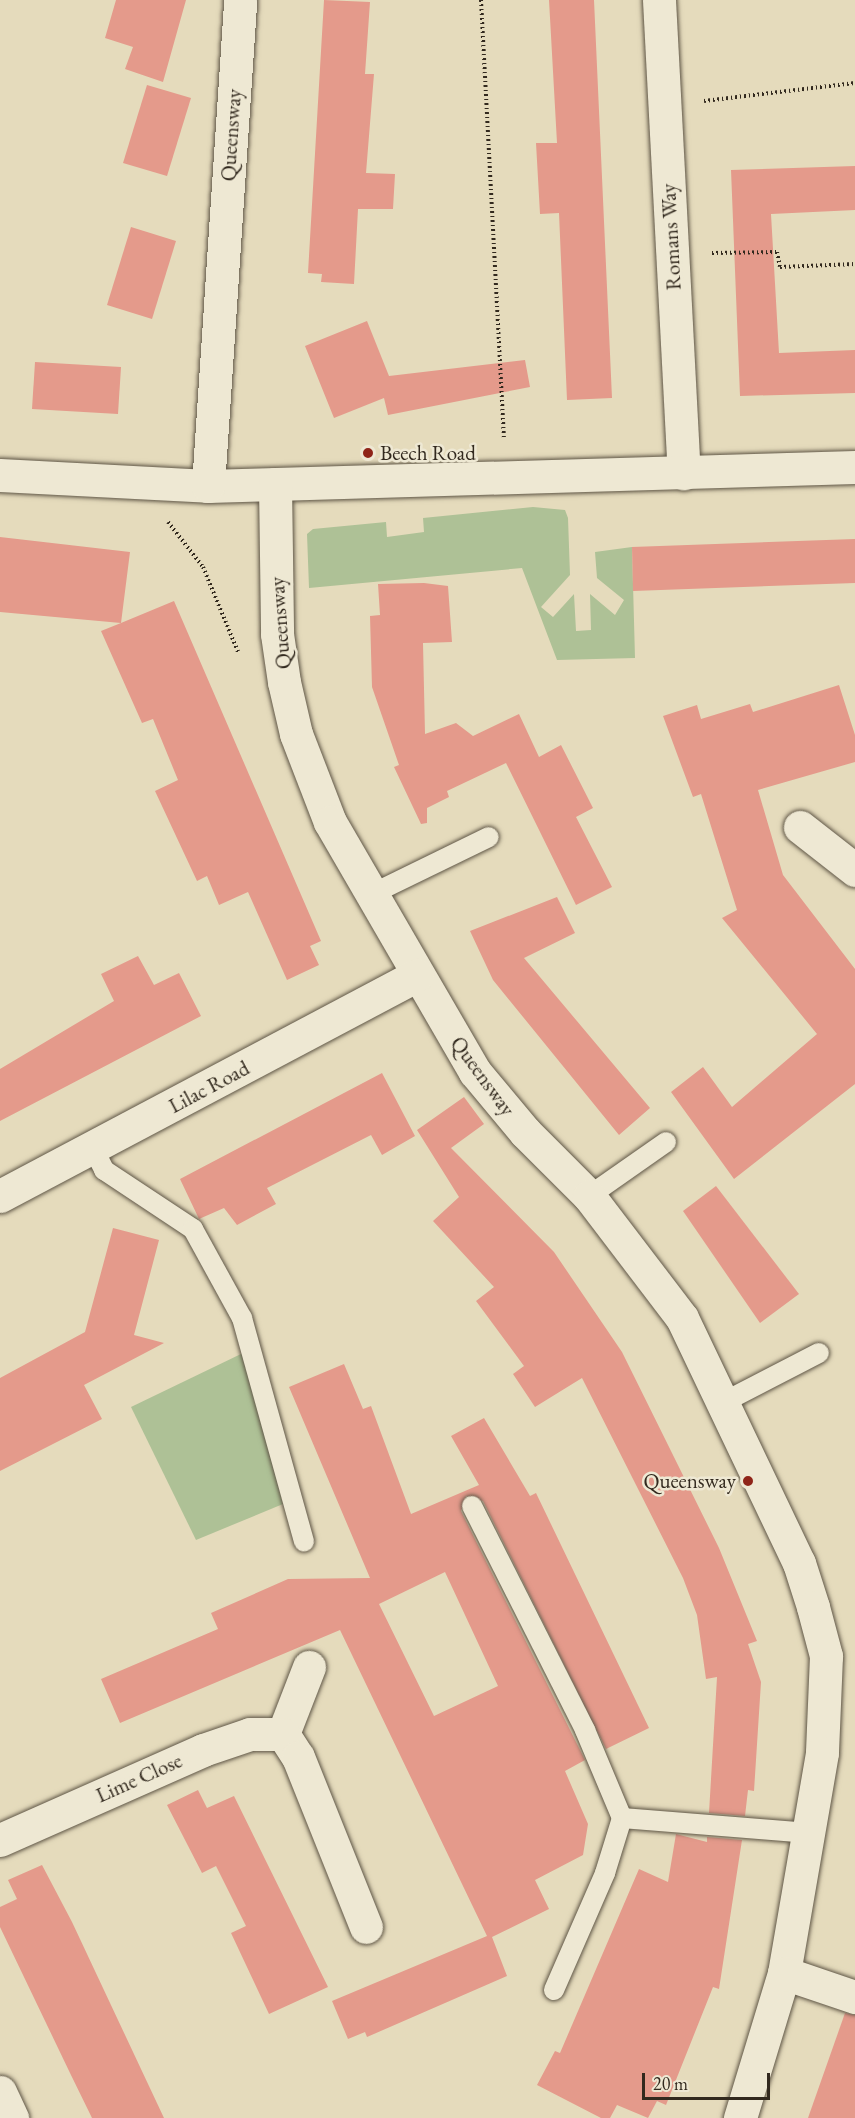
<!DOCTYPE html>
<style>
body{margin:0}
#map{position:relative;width:855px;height:2118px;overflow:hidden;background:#e5dbbc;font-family:"EB Garamond",serif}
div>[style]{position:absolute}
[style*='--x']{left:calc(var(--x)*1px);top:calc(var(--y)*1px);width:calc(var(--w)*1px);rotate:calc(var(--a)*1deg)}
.green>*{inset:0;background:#aec196}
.building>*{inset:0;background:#e49a8b}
.path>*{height:4px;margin-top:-2px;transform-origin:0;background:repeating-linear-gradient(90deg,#32291e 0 1.5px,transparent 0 4.5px)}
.roads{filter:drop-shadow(0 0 2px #5f5646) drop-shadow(0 0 2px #5f5646)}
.service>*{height:20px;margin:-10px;padding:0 10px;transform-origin:10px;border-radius:10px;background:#eee8d3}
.minor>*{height:33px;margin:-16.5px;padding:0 16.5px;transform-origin:16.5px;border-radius:16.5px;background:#eee8d3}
.dots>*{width:16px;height:16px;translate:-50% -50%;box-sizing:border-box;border:3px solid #eee8d3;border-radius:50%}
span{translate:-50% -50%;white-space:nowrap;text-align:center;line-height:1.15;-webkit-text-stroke:5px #eee8d3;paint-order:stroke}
.street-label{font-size:21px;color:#32291e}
.poi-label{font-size:21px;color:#32291e}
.left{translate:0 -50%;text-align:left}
.right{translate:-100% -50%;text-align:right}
.scale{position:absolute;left:642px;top:2073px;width:128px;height:27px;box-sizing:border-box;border:3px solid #32291e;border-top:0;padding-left:8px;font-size:18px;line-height:21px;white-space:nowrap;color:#32291e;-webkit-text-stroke:4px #eee8d3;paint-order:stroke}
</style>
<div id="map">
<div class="green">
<div style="clip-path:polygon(533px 507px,565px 510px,568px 518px,570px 575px,541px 607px,553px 617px,574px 594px,576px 631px,591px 630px,590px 594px,615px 615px,624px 600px,597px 578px,595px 552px,632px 547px,635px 658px,557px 660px,522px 568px,309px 588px,307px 534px,313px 529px,386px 522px,387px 537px,424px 532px,423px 518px)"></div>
<div style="clip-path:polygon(243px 1353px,283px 1504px,196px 1540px,131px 1407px)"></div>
</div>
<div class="building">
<div style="clip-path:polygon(116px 0,186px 0,163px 82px,125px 69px,133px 47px,105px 38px)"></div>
<div style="clip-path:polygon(324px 0,370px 2px,365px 74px,374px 74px,366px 173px,395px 174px,393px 209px,358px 209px,354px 284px,321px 282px,322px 274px,308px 273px)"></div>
<div style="clip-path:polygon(549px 0,594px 0,612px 398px,567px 400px,559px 213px,540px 214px,536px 143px,557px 143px)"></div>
<div style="clip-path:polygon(147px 85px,191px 98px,167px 176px,123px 163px)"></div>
<div style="clip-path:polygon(855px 166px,855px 210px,771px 214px,779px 353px,855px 350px,855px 393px,740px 396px,731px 170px)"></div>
<div style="clip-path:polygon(131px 227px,176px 241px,152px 319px,107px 305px)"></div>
<div style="clip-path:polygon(367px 321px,389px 376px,525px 360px,530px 387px,388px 415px,384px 398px,334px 418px,305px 346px)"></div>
<div style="clip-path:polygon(35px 362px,121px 367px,118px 414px,32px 409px)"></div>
<div style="clip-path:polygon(0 537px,130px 552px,121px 623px,174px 601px,321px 941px,310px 946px,319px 965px,287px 980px,248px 892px,219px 905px,207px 876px,197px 881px,155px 791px,178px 780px,153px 719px,142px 723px,101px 631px,121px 623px,0 612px)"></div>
<div style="clip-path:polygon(855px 539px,855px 583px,633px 591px,632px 547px)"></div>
<div style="clip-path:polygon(424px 583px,448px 586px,452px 642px,423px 643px,425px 734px,456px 723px,473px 736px,519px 714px,539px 757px,561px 745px,593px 808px,576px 817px,612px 887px,576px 905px,506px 763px,447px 791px,449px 797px,427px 808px,427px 823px,421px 824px,394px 767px,399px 765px,372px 687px,370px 616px,380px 615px,378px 584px)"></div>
<div style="clip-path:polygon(839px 685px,855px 735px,855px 762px,758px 790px,783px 875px,855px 969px,855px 1084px,734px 1179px,671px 1092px,703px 1067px,732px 1107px,817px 1034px,722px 918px,737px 910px,701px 794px,693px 797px,663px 716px,697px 705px,701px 719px,750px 704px,753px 712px)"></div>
<div style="clip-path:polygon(557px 897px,575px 933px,524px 958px,650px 1108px,619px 1135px,493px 980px,470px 931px)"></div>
<div style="clip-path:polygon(138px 956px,154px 985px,179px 973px,201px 1016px,0 1121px,0 1069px,114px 1001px,101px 974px)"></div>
<div style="clip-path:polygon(382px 1073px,415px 1136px,382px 1155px,371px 1135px,267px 1188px,276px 1204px,237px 1225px,224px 1208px,199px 1219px,180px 1179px)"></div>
<div style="clip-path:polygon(464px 1097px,484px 1124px,451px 1148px,554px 1252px,622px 1352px,719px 1548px,757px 1641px,748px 1644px,761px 1682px,754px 1791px,748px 1790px,745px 1816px,709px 1813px,717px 1677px,706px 1679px,697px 1615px,683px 1578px,582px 1378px,535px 1407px,513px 1374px,524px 1366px,476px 1301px,494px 1287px,433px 1221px,459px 1197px,417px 1130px)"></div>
<div style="clip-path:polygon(716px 1186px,799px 1294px,760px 1323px,683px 1211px)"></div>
<div style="clip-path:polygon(113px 1228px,159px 1240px,134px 1335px,164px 1343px,84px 1385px,102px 1419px,0 1471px,0 1378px,85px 1332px)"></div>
<div style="clip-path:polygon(evenodd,344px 1364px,363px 1409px,371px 1406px,411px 1514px,479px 1485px,451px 1436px,484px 1418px,530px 1496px,536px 1493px,649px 1728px,606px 1749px,483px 1501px,466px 1496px,461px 1511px,585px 1760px,565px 1771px,588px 1824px,583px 1855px,535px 1880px,549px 1909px,492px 1937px,507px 1976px,367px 2037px,365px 2032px,348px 2039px,332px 2001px,487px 1936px,340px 1630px,120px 1723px,101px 1679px,218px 1629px,211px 1613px,288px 1579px,370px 1578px,289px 1387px,344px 1364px,445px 1572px,498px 1686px,434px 1716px,379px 1604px,445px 1572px)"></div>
<div style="clip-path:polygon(198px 1790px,207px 1808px,234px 1796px,328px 1987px,269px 2014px,231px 1933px,246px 1926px,216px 1866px,202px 1873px,167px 1805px)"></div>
<div style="clip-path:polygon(676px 1834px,707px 1842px,707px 1837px,742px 1840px,719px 1989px,713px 1987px,666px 2105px,657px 2101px,648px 2118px,617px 2105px,610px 2118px,601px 2118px,537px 2085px,555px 2051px,560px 2053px,639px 1869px,668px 1882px)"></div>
<div style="clip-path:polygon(42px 1865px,72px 1922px,164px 2118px,92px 2118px,70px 2073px,0 1927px,0 1907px,17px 1899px,8px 1880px)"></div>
<div style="clip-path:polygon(845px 2013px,855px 2015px,855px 2118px,808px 2118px)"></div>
</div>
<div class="path">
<div style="--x:481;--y:0;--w:440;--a:87"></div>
<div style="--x:704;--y:101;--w:152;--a:-6.8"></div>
<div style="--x:712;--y:253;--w:65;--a:-0.9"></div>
<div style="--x:777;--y:252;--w:15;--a:79"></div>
<div style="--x:780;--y:267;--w:75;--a:-2.3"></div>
<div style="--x:168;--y:522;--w:57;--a:52.1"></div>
<div style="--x:203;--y:567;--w:92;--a:67.6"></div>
</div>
<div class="roads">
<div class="service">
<div style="--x:370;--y:895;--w:132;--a:-26"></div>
<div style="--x:93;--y:1148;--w:25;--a:63"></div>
<div style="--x:104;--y:1170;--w:107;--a:33.5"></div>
<div style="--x:193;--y:1229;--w:102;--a:61.2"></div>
<div style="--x:242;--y:1318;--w:232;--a:74.5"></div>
<div style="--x:589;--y:1196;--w:94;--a:-35"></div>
<div style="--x:722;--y:1403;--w:109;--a:-27.3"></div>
<div style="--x:472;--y:1506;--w:251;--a:63.2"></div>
<div style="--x:585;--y:1730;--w:95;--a:67.2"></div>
<div style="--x:622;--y:1818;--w:188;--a:4.6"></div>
<div style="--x:554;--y:1990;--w:128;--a:-66.4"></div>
<div style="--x:605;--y:1873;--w:58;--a:-72.8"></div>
</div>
<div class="minor">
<div style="--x:659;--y:0;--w:474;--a:87"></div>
<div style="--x:0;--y:475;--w:208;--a:3"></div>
<div style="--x:208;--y:486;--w:647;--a:-1.68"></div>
<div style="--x:275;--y:484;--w:150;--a:89.2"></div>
<div style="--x:277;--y:634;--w:49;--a:81.7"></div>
<div style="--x:284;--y:682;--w:53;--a:77"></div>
<div style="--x:296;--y:734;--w:94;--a:68.9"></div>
<div style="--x:330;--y:822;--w:289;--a:59.9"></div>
<div style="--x:475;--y:1072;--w:78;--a:50.2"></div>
<div style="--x:525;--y:1132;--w:91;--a:45"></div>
<div style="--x:589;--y:1196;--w:153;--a:52.7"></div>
<div style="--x:682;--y:1318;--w:272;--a:64.5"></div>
<div style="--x:799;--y:1563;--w:46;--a:72.3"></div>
<div style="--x:813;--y:1607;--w:51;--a:75.1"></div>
<div style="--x:826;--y:1656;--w:97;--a:92.4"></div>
<div style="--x:822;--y:1753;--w:223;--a:99.8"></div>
<div style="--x:784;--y:1973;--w:152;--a:106.9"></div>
<div style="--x:208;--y:486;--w:487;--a:-86.2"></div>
<div style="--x:800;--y:827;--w:70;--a:38"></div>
<div style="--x:0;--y:1196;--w:472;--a:-27.9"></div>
<div style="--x:283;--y:1734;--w:72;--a:-68.8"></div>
<div style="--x:0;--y:1840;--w:222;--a:-23.9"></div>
<div style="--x:203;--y:1750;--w:50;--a:-18.8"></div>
<div style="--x:250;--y:1734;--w:33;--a:0"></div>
<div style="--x:283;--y:1734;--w:27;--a:57"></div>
<div style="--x:298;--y:1757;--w:183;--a:68.2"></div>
<div style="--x:784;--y:1973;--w:75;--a:18.7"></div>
<div style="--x:0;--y:2092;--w:29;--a:65"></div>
</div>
</div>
<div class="dots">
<div style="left:368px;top:453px;background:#8f2418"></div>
<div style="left:748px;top:1481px;background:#8f2418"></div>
</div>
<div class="street-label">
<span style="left:231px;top:135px;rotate:-86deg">Queensway</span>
<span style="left:671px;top:237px;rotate:-93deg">Romans Way</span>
<span style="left:280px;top:623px;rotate:-94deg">Queensway</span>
<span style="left:483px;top:1076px;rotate:54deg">Queensway</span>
<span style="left:209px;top:1087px;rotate:-28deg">Lilac Road</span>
<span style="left:139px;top:1778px;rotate:-24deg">Lime Close</span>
</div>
<div class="poi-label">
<span class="left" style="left:380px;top:453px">Beech Road</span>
<span class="right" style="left:736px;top:1481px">Queensway</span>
</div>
<div class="scale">20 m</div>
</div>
